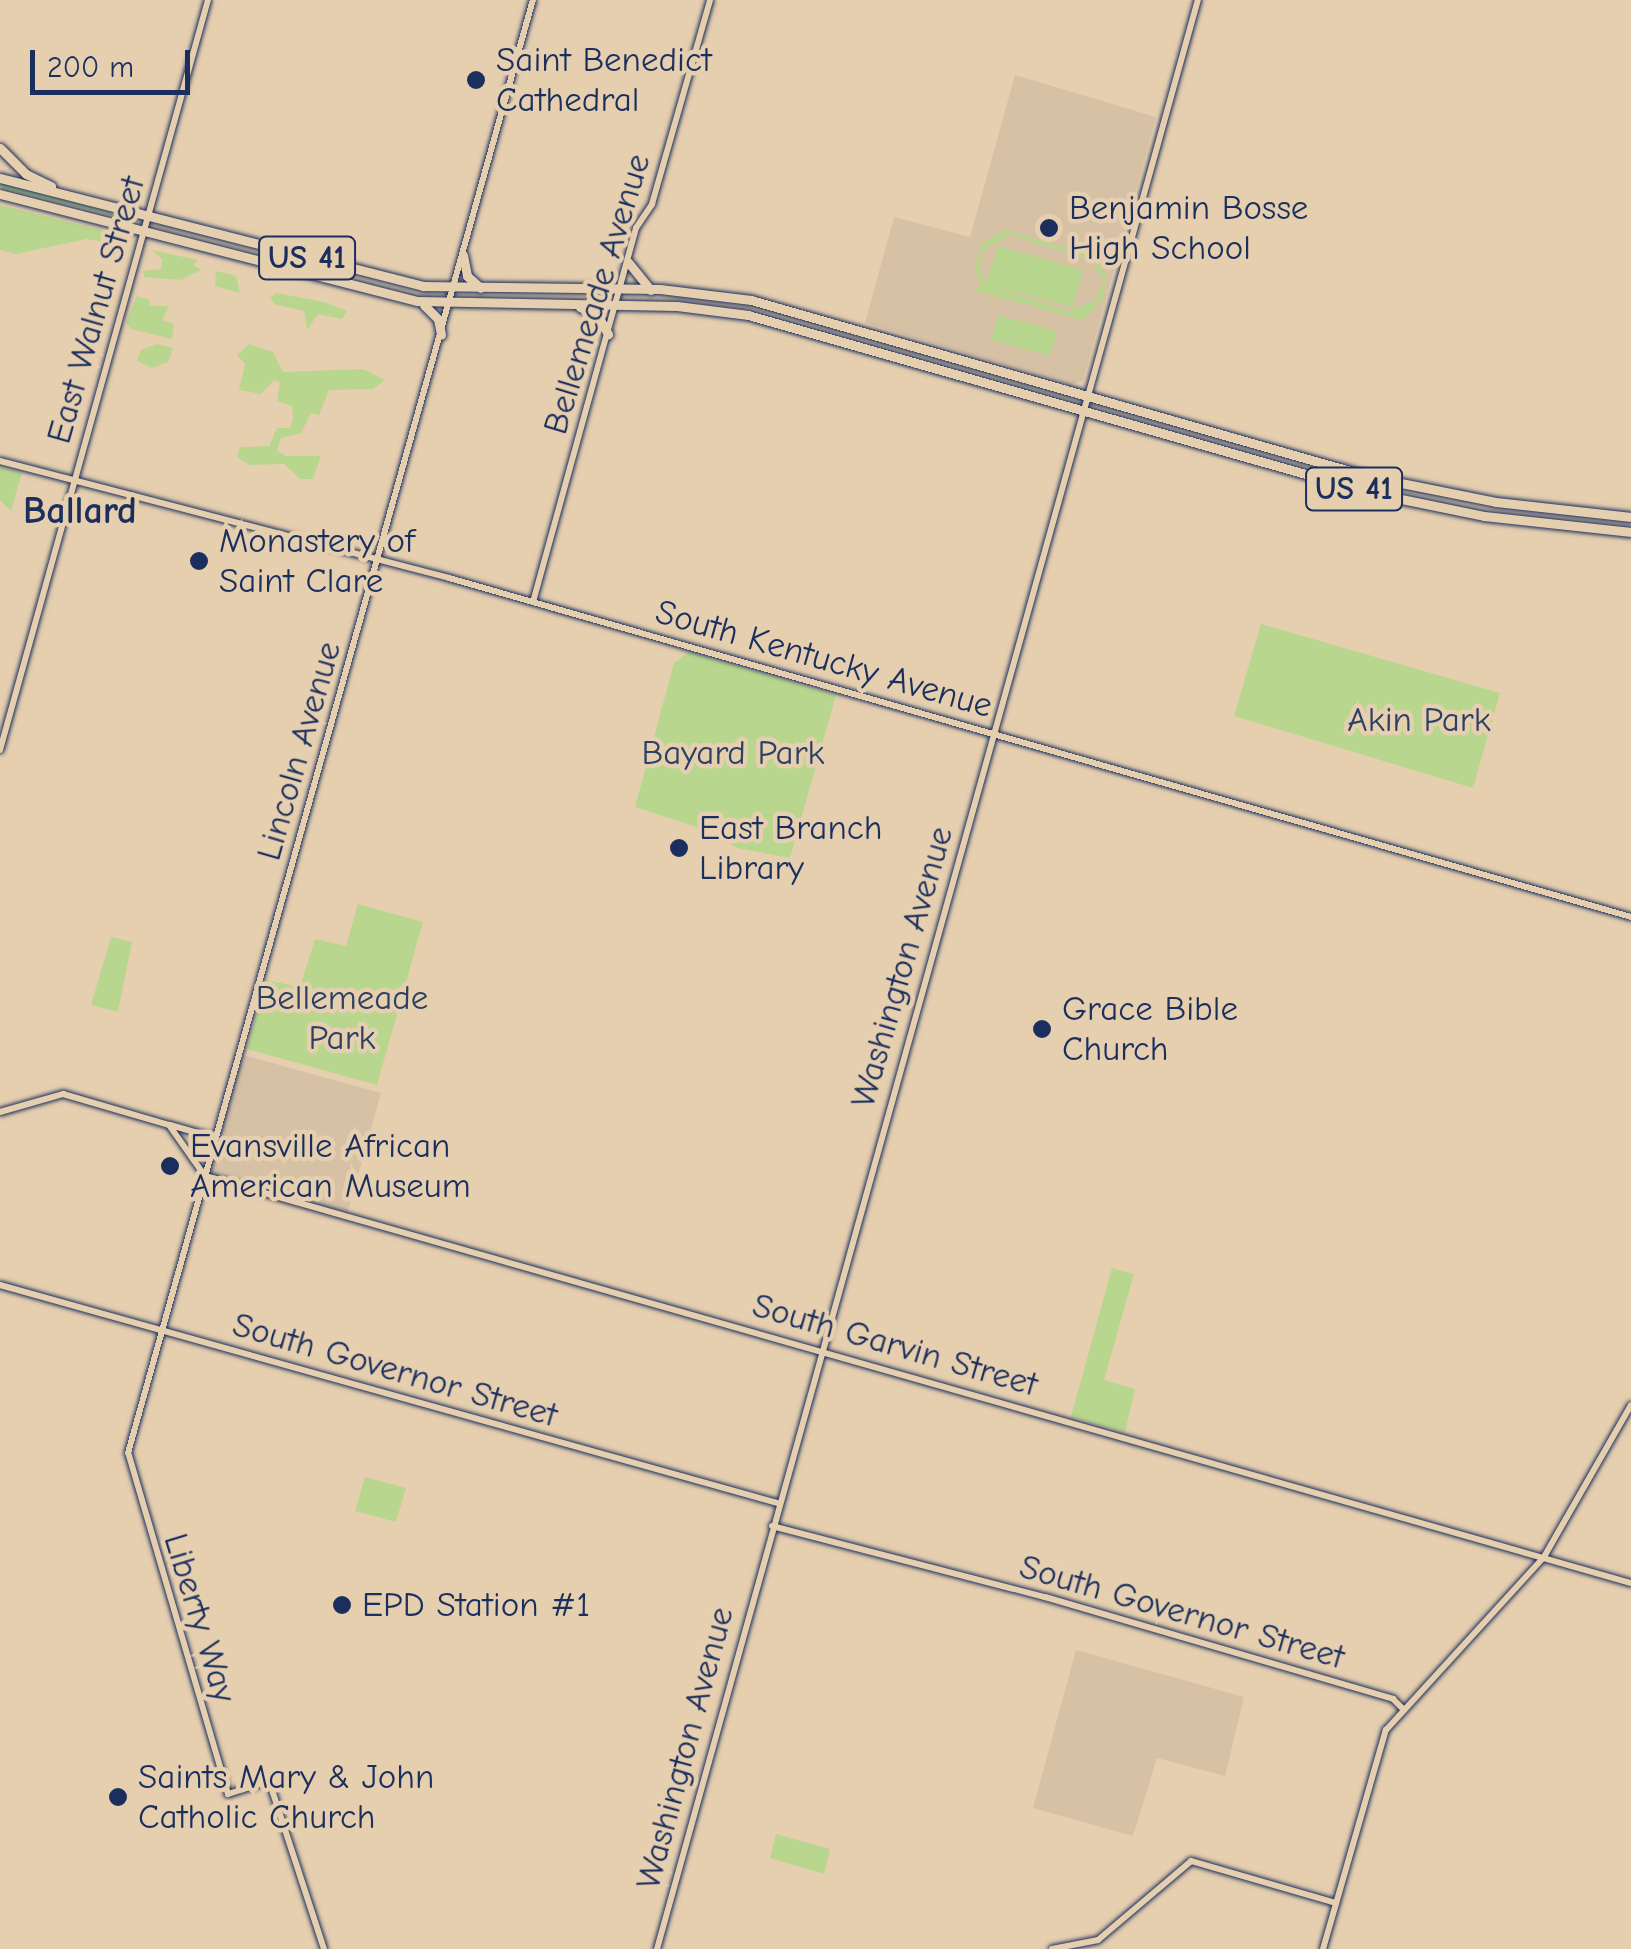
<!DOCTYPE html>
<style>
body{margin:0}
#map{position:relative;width:1631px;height:1949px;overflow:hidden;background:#e6cfaf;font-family:"Comic Neue",sans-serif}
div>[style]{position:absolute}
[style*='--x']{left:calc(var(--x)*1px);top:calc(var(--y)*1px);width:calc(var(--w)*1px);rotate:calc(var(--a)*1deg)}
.built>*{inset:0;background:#d6c1a5}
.green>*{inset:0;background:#b9d68e}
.roads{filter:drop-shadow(0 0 2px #1b2f5e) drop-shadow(0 0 2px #1b2f5e)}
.secondary>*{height:6px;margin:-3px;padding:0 3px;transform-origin:3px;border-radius:3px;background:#e6cfaf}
.highway>*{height:9px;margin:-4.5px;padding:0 4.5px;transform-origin:4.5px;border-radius:4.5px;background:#e6cfaf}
.dots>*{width:28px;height:28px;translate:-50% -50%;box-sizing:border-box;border:5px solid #e6cfaf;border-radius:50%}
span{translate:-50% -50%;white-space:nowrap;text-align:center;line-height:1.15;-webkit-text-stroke:9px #e6cfaf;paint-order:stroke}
.shield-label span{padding:2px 8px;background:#e6cfaf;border:2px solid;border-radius:8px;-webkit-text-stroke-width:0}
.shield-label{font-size:32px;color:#1b2f5e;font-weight:700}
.poi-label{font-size:35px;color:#1b2f5e}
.left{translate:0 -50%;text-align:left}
.street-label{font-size:35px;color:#1b2f5e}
.park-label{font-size:35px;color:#2b4063}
.neighbourhood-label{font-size:38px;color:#1b2f5e;font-weight:700}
.scale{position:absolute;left:30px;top:50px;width:160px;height:45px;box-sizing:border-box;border:5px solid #1b2f5e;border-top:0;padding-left:12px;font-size:30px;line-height:35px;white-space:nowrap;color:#1b2f5e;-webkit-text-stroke:8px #e6cfaf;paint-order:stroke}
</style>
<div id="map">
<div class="built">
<div style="clip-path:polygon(1015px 75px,1156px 117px,1083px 380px,1071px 385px,865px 323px,894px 217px,970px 237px)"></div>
<div style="clip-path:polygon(243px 1055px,381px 1093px,347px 1214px,208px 1175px)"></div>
<div style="clip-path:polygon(1076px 1650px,1244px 1697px,1225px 1776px,1157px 1758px,1133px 1836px,1033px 1808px)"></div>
</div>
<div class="green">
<div style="clip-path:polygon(0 182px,108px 212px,119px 217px,0 188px)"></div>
<div style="clip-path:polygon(0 205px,118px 234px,129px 247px,87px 239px,16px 254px,0 250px)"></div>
<div style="clip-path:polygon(evenodd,1005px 230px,1092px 255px,1106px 274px,1103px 298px,1083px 320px,973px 290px,981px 285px,975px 268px,981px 244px,1005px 230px,1010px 235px,1092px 260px,1103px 281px,1096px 301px,1069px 311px,989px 286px,1073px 307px,1083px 270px,998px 246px,986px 283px,980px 268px,983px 250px,1010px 235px)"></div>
<div style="clip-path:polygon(151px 250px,198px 260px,193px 265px,201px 270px,181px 280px,144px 277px,143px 271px,161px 269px,162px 259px)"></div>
<div style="clip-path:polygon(216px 271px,236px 276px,240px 293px,215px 286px)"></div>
<div style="clip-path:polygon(277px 293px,324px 302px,347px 311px,342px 319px,318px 314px,307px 330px,304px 311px,274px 304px,270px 298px)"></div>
<div style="clip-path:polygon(137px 296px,150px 300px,149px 306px,169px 306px,162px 320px,174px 324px,172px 339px,131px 329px,126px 323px)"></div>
<div style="clip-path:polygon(998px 315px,1057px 331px,1050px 356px,991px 340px)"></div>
<div style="clip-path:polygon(157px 344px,173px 348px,168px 362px,152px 368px,137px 361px,141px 350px)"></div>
<div style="clip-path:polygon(249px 344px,273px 352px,283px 372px,363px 369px,385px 380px,373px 389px,329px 390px,319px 415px,311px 413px,301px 433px,281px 438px,277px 451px,286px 456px,321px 456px,313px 479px,300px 479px,284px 464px,249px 465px,237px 457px,240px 447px,269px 446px,277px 428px,290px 428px,293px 419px,292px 406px,277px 401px,280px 382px,274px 380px,261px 394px,239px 390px,245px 364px,237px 355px)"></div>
<div style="clip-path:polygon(0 467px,22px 473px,11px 511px,0 500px)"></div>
<div style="clip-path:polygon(1261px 624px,1500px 693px,1473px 788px,1234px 716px)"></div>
<div style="clip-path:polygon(689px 652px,836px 695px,790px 858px,737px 848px,712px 832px,635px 807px,674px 663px)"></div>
<div style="clip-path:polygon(358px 904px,423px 922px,377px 1085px,247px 1049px,266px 980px,300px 987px,315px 939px,346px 946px)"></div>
<div style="clip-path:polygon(111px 937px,132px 942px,118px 1012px,91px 1005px)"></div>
<div style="clip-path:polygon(1112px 1268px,1134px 1274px,1104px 1380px,1135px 1389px,1125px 1432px,1071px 1417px)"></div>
<div style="clip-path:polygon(365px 1477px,406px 1488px,396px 1522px,355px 1511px)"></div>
<div style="clip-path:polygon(776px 1834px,830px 1849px,824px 1874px,770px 1858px)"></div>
</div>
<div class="roads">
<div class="secondary">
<div style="--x:0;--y:461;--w:464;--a:14.6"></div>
<div style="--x:449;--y:578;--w:1230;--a:16"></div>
<div style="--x:533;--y:602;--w:388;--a:-74.6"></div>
<div style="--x:636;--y:228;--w:29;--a:-56"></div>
<div style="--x:652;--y:204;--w:212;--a:-74.1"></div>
<div style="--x:0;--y:750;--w:778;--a:-74.5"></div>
<div style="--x:0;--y:1112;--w:66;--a:-15.9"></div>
<div style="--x:63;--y:1094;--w:110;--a:16.3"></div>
<div style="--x:169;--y:1125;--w:62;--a:54.8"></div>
<div style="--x:205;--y:1176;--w:1483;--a:15.93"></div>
<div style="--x:170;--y:1125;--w:48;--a:15.8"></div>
<div style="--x:0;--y:1285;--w:807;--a:15.67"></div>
<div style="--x:772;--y:1526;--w:282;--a:14.6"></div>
<div style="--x:1045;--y:1597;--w:363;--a:16.3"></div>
<div style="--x:1393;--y:1699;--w:13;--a:45"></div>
<div style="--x:324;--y:1949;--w:177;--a:-108.1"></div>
<div style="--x:269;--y:1781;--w:43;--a:162.4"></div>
<div style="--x:228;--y:1794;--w:355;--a:-106.3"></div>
<div style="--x:128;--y:1453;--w:1508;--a:-74.43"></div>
<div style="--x:657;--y:1949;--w:2023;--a:-74.49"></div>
<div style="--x:1052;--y:1949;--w:47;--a:-11.1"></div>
<div style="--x:1098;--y:1940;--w:122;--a:-40.3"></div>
<div style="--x:1191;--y:1861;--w:151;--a:16.2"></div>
<div style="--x:1323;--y:1949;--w:228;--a:-74"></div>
<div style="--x:1386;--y:1730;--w:234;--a:-47.6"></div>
<div style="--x:1544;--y:1557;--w:175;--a:-60.2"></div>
</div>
<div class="highway">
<div style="--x:0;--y:148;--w:37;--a:45"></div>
<div style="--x:26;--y:174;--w:28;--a:26"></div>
<div style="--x:0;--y:178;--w:437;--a:14.3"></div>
<div style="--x:423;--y:286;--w:237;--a:0.7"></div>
<div style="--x:660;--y:289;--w:92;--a:6.9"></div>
<div style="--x:751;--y:300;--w:645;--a:15.93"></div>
<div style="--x:1371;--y:477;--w:127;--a:11.3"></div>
<div style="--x:1496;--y:502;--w:136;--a:6.3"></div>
<div style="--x:0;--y:194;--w:431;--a:14.4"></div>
<div style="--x:418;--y:301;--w:259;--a:1.1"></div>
<div style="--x:677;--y:306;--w:72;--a:7.2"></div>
<div style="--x:748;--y:315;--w:649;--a:15.92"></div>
<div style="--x:1372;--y:493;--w:114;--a:11.6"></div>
<div style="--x:1484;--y:516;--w:148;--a:6.2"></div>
<div style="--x:463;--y:255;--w:21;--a:79"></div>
<div style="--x:467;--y:276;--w:18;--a:41"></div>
<div style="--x:628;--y:262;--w:36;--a:51"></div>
<div style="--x:424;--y:305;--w:20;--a:45"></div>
<div style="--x:438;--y:319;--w:16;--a:79"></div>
<div style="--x:580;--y:307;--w:20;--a:27"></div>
<div style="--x:598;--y:316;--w:21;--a:61"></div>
</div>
</div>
<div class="dots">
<div style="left:476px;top:80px;background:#1b2f5e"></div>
<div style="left:1049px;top:228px;background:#1b2f5e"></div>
<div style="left:199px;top:561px;background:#1b2f5e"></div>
<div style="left:679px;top:848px;background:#1b2f5e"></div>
<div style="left:1042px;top:1029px;background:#1b2f5e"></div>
<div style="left:170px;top:1166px;background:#1b2f5e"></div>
<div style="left:342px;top:1605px;background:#1b2f5e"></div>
<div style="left:118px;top:1797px;background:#1b2f5e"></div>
</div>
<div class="shield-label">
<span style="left:307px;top:258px">US 41</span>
<span style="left:1354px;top:489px">US 41</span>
</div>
<div class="poi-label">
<span class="left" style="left:496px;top:80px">Saint Benedict<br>Cathedral</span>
<span class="left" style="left:1069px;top:228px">Benjamin Bosse<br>High School</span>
<span class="left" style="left:219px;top:561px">Monastery of<br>Saint Clare</span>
<span class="left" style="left:699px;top:848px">East Branch<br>Library</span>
<span class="left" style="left:1062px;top:1029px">Grace Bible<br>Church</span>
<span class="left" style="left:190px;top:1166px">Evansville African<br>American Museum</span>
<span class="left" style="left:362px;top:1605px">EPD Station #1</span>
<span class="left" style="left:138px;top:1797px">Saints Mary &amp; John<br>Catholic Church</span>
</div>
<div class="street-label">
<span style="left:597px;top:294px;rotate:-73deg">Bellemeade Avenue</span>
<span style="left:96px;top:310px;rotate:-74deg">East Walnut Street</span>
<span style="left:824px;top:659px;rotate:16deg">South Kentucky Avenue</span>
<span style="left:299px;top:751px;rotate:-74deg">Lincoln Avenue</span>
<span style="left:902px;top:967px;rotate:-74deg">Washington Avenue</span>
<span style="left:895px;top:1345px;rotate:16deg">South Garvin Street</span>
<span style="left:395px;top:1370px;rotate:16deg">South Governor Street</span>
<span style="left:1182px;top:1612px;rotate:16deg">South Governor Street</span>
<span style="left:200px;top:1618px;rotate:73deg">Liberty Way</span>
<span style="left:685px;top:1748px;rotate:-75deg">Washington Avenue</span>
</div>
<div class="park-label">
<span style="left:1419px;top:720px">Akin Park</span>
<span style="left:733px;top:753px">Bayard Park</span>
<span style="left:342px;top:1018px">Bellemeade<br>Park</span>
</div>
<div class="neighbourhood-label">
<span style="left:80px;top:512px">Ballard</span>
</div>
<div class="scale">200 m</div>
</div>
